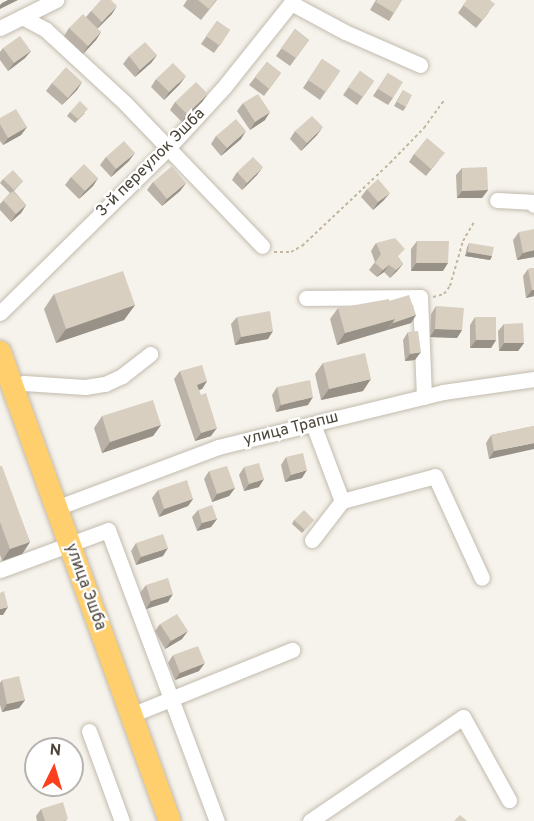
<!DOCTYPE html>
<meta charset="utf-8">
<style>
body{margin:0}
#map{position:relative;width:534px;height:821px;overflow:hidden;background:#f6f3ec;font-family:Overpass,sans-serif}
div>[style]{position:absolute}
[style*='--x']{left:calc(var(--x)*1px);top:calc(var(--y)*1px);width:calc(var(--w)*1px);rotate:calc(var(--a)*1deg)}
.path>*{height:2px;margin-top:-1px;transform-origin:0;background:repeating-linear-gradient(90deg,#c4b79f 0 3px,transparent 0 6px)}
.roads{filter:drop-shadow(0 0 2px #c2bbae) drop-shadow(0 0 2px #c2bbae)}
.minor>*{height:15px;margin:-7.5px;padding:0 7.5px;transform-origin:7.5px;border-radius:7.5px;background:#fff}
.highway>*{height:22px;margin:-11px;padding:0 11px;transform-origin:11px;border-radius:11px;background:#ffcf6e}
.wall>*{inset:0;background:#bab2a6}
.shaded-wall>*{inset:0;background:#979187}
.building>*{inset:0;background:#d8cfc1}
span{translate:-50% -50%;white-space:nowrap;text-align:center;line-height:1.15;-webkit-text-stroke:4.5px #fff;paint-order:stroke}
.street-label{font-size:16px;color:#4b4439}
.north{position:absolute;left:24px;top:737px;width:60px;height:60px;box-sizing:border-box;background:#fff;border:2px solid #b7b4b0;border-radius:50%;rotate:5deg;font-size:16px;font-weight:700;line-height:24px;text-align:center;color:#4b4439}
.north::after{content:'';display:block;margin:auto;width:21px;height:27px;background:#fc3f1d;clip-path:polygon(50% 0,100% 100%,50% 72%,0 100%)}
</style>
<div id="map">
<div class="path">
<div style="--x:274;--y:252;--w:17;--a:0"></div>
<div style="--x:291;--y:252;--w:13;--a:-29"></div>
<div style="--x:302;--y:246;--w:121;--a:-43.3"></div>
<div style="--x:390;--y:163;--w:49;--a:-45.8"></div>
<div style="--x:424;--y:128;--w:34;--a:-54"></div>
<div style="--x:433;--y:297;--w:11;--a:-15"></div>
<div style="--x:444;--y:294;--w:10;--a:-53"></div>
<div style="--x:450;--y:286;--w:47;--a:-73.9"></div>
<div style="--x:463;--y:241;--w:22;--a:-60"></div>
</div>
<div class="roads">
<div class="minor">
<div style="--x:22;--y:17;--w:27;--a:28"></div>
<div style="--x:46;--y:30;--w:108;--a:42.7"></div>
<div style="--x:125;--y:103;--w:198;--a:46.2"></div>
<div style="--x:0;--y:28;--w:63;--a:-26.6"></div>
<div style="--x:497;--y:200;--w:34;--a:3"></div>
<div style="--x:531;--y:202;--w:4;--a:45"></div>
<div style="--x:306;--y:298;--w:114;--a:-0.5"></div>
<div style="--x:420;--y:297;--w:100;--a:87.7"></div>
<div style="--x:0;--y:313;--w:235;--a:-44.5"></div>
<div style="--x:168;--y:148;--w:83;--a:-47.4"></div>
<div style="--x:224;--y:87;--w:107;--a:-51.4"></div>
<div style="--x:291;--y:3;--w:61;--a:28.2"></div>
<div style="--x:345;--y:32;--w:82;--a:23.7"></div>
<div style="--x:12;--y:387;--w:13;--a:-18"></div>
<div style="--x:24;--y:383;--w:61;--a:3.8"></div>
<div style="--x:85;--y:387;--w:20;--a:-9"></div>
<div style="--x:105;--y:384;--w:19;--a:-25"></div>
<div style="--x:122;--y:376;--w:36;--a:-38"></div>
<div style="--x:313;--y:424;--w:82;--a:69.4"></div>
<div style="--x:56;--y:508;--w:173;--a:-20.6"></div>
<div style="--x:218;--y:447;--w:232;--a:-13.7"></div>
<div style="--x:443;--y:392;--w:92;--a:-8.1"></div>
<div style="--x:312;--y:540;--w:49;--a:-52.4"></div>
<div style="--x:342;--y:501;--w:96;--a:-15"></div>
<div style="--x:435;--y:476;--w:112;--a:65.3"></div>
<div style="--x:0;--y:570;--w:115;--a:-20.3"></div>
<div style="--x:108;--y:530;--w:311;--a:69.5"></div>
<div style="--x:131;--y:715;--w:174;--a:-22"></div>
<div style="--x:89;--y:731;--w:96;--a:69.9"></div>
<div style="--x:310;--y:821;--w:185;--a:-34.2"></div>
<div style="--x:463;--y:717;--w:95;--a:61"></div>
</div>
<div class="highway">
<div style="--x:0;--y:352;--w:499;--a:70.1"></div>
</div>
</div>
<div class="wall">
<div style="clip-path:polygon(187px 0,217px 0,201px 20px,183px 6px)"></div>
<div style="clip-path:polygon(376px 0,402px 0,389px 21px,370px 10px)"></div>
<div style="clip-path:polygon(467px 0,489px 12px,476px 28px,458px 13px)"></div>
<div style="clip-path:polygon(91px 11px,112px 14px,97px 29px,101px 32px,96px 40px,83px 54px,64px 36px,69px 28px,86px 17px)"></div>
<div style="clip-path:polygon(217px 21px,230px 30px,214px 53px,201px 44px)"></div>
<div style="clip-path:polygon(295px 29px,309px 40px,290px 66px,276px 56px)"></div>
<div style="clip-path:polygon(3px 48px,31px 51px,25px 58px,8px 71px,0 60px,0 52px)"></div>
<div style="clip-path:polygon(157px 55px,151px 63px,135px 77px,123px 64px,129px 56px)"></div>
<div style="clip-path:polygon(322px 59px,340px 71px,320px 100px,303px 88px)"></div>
<div style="clip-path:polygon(267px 62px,281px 73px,264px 96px,249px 85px)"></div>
<div style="clip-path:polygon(360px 71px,374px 81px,357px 105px,343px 95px)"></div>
<div style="clip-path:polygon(388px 73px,393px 98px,388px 105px,373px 96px)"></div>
<div style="clip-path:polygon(156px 79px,180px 84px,164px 100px,151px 87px)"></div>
<div style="clip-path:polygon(82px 82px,77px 90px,62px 105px,46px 91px,52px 83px)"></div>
<div style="clip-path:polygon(403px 90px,406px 107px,403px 111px,394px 106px)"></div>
<div style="clip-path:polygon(208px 94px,202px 102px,182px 122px,170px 110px,175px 102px)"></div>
<div style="clip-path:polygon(243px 103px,265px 120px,250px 130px,237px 111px)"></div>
<div style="clip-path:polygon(70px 112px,85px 113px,75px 123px,67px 116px)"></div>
<div style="clip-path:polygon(0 118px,27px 127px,21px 135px,3px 145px,0 141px)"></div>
<div style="clip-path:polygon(295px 131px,317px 135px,301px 151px,290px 139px)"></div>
<div style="clip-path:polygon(216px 136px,241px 139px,221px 156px,211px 144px)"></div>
<div style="clip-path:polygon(414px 154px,439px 160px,426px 176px,409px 162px)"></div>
<div style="clip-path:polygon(106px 157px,129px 161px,111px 177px,100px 165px)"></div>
<div style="clip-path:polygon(462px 168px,488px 190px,482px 198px,457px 198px,456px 175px)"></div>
<div style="clip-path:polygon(237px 172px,257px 175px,242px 190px,232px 180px)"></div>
<div style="clip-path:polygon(71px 177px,98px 178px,93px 186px,79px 199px,65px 185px)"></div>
<div style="clip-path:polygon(3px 179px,23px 181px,14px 191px,26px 205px,21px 213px,11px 222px,0 210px,0 204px,10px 193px,0 183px)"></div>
<div style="clip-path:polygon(153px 182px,186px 183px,180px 191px,162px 206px,147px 190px)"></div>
<div style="clip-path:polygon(367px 189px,384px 200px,373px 210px,361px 197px)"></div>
<div style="clip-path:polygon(519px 232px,534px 257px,517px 260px,513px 240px)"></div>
<div style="clip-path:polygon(417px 241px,443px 271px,411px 271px,411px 249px)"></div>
<div style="clip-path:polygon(376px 243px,399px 258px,403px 264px,397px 271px,390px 278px,384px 272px,377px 277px,369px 270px,375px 262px,371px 251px)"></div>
<div style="clip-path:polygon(469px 243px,492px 256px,490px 260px,465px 256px,467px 247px)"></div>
<div style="clip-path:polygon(534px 268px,534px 296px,526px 298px,523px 276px,528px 269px)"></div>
<div style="clip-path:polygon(54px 294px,135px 305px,124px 320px,56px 343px,44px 309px)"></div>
<div style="clip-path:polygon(389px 301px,416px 315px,411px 323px,337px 345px,330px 319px,338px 308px)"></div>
<div style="clip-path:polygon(436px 306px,462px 330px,457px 338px,430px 337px,431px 314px)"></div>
<div style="clip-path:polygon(237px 317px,268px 339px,235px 345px,231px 324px)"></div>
<div style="clip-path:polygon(475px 317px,496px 340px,491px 348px,470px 348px,470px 325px)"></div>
<div style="clip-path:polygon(504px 324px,524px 343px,518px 351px,499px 351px,498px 331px)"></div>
<div style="clip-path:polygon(408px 332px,415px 360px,405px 361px,403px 340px)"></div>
<div style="clip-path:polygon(323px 363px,363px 391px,321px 400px,315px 374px)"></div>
<div style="clip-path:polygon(180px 371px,207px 381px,202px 389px,199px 390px,211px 436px,195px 441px,174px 379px)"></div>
<div style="clip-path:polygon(277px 387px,308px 405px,276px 412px,272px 395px)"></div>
<div style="clip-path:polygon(102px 416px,161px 425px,153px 436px,102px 453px,94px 428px)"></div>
<div style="clip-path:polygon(534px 426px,489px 459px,486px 443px,491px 435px)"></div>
<div style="clip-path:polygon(286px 457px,302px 478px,285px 482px,281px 465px)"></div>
<div style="clip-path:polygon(0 466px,30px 542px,22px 554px,2px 561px,0 555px)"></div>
<div style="clip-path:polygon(244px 467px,259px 487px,244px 491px,239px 475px)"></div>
<div style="clip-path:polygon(209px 471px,235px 488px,229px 496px,212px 502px,204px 479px)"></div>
<div style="clip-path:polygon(158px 490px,193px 499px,188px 506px,159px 517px,152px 498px)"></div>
<div style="clip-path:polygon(198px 510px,217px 519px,211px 527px,197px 531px,192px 517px)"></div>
<div style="clip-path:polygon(294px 520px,314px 520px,302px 533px,292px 524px)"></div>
<div style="clip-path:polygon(136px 543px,163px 556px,136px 565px,131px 551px)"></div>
<div style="clip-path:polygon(146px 585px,168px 602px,146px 609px,140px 593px)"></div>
<div style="clip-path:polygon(160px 624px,182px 639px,165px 649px,155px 631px)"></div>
<div style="clip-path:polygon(173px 655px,199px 671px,175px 680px,168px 663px)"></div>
<div style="clip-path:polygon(2px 680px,25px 700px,19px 708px,2px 712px,0 705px,0 683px)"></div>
<div style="clip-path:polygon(41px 809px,67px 821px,37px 821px,36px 816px)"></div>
</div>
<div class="shaded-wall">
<div style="clip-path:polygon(8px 0,18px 0,0 9px,0 5px,2px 3px)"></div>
<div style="clip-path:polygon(117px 6px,112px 14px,97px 29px,102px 22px)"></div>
<div style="clip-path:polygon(101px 32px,96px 40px,83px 54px,88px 46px)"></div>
<div style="clip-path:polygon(31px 51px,25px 58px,8px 71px,14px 63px)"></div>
<div style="clip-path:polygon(157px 55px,151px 63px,135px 77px,140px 70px)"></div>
<div style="clip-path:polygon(186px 76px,180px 84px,164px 100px,169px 92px)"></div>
<div style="clip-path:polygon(82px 82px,77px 90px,62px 105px,68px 98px)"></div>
<div style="clip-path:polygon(208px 94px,202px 102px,182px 122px,187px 114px)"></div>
<div style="clip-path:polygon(270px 112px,265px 120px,250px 130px,255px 122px)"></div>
<div style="clip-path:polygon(27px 127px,21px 135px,3px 145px,8px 138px)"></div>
<div style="clip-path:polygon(323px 127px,317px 135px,301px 151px,307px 143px)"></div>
<div style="clip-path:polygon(246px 131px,241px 139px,221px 156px,227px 148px)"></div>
<div style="clip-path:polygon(135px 153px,129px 161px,111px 177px,116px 169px)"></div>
<div style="clip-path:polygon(263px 167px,257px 175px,242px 190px,247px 183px)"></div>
<div style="clip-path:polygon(98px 178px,93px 186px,79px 199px,85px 191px)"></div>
<div style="clip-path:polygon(186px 183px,180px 191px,162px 206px,167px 199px)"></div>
<div style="clip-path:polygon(488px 190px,482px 198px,457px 198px,462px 191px)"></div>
<div style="clip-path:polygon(390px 193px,384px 200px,373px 210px,378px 202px)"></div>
<div style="clip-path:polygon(26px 205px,21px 213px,11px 222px,16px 214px)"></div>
<div style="clip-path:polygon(534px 250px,534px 257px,517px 260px,523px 253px)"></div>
<div style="clip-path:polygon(468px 252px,492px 256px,490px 260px,465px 256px)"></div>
<div style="clip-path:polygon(416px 263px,448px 263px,443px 271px,411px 271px)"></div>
<div style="clip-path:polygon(403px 264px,397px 271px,390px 278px,396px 270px)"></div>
<div style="clip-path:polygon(389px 265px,384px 272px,377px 277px,383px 270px)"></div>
<div style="clip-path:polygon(532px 290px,534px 290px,534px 296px,526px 298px)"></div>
<div style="clip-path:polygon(135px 305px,124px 320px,56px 343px,66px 329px)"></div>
<div style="clip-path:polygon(416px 315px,411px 323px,387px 330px,393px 323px)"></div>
<div style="clip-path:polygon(395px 319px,387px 330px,337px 345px,345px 333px)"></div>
<div style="clip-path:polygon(435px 329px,462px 330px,457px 338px,430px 337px)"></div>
<div style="clip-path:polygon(273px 331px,268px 339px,235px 345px,241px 337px)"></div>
<div style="clip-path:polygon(476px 340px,496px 340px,491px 348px,470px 348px)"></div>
<div style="clip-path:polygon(504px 343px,524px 343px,518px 351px,499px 351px)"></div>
<div style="clip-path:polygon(421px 352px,415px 360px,405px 361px,410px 354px)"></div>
<div style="clip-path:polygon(371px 379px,363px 391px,321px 400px,329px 389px)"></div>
<div style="clip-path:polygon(207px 381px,202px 389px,192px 392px,197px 385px)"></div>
<div style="clip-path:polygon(313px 397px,308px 405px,276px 412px,281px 405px)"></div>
<div style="clip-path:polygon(161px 425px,153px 436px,102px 453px,110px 442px)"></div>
<div style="clip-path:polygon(217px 428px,211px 436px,195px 441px,201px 433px)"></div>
<div style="clip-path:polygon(534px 443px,534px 449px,489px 459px,494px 451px)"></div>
<div style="clip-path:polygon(307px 470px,302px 478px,285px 482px,291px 475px)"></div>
<div style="clip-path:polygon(264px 479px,259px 487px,244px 491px,249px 484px)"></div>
<div style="clip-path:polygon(235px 488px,229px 496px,212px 502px,217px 494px)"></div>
<div style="clip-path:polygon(193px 499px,188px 506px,159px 517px,164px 509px)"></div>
<div style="clip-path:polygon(217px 519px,211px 527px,197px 531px,202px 523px)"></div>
<div style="clip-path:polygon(30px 542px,22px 554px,2px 561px,10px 549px)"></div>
<div style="clip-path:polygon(168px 548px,163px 556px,136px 565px,141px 557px)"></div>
<div style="clip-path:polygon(173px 594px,168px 602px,146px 609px,151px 601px)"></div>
<div style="clip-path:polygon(8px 607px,3px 615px,0 615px,0 609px)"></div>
<div style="clip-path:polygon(188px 631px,182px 639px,165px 649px,171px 641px)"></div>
<div style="clip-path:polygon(205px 663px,199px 671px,175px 680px,180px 673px)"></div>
<div style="clip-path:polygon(25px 700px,19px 708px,2px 712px,7px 704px)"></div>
</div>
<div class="building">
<div style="clip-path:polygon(101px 0,111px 0,117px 6px,102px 22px,91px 11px)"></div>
<div style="clip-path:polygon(198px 0,216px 0,209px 9px)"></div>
<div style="clip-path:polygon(377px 0,402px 0,394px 13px,376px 2px)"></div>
<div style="clip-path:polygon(467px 0,490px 0,495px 4px,482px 20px,463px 5px)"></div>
<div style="clip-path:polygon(83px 14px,101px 32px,88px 46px,69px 28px)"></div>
<div style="clip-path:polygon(217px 21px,230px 30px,220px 46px,206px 36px)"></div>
<div style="clip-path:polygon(295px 29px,309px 40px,296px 58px,281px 48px)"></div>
<div style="clip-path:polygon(20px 36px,31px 51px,14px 63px,3px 48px)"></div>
<div style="clip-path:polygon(145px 42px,157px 55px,140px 70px,129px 56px)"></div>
<div style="clip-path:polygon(322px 59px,340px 71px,326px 92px,308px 80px)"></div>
<div style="clip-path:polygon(267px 62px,281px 73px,269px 89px,255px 77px)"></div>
<div style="clip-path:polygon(173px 63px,186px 76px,169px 92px,156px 79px)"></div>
<div style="clip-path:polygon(66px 67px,82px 82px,68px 98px,52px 83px)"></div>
<div style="clip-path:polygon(360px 71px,374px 81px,363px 97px,348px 87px)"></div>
<div style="clip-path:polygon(388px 73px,403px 82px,393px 98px,378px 89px)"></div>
<div style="clip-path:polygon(196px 82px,208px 94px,187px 114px,175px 102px)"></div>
<div style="clip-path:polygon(403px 90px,412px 95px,406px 107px,397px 102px)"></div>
<div style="clip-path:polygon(258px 94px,270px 112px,255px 122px,243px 103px)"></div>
<div style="clip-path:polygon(80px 101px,88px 109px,78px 119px,70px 112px)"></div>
<div style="clip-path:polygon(16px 109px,27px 127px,8px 138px,0 124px,0 118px)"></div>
<div style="clip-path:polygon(312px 116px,323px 127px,307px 143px,295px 131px)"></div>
<div style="clip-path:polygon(236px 119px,246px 131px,227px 148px,216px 136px)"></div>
<div style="clip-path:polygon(427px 138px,445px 153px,431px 169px,414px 154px)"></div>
<div style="clip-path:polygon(124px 141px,135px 153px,116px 169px,106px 157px)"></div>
<div style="clip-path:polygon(253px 157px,263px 167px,247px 183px,237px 172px)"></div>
<div style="clip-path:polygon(84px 164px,98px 178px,85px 191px,71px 177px)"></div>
<div style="clip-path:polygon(172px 166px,186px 183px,167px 199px,153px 182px)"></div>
<div style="clip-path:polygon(487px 167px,488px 190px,462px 191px,462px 168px)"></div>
<div style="clip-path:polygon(13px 170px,23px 181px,14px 190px,3px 179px)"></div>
<div style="clip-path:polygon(378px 179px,390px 193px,378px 202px,367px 189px)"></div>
<div style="clip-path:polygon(13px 191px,26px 205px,16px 214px,3px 200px)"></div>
<div style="clip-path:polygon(534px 229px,534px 250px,523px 253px,519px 232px)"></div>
<div style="clip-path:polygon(395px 238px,405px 249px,398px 256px,403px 264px,396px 270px,389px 265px,383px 270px,375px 263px,381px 254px,376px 243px)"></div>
<div style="clip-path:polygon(417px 241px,449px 241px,448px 263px,416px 263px)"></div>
<div style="clip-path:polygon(469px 243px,494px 247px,492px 256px,468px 252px)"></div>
<div style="clip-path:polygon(534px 268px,534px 290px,532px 290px,528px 269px)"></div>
<div style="clip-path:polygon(123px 271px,135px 305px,66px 329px,54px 294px)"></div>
<div style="clip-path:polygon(409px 295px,416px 315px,393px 323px,395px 319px,389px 301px)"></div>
<div style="clip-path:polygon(389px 299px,395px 319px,345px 333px,338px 308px)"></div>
<div style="clip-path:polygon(436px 306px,464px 308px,462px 330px,435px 329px)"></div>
<div style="clip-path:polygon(270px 311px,273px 331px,241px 337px,237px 317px)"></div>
<div style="clip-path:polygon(475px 317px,496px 317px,496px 340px,476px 340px)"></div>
<div style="clip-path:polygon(523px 323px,524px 343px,504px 343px,504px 324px)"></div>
<div style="clip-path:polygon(418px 331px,421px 352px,410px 354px,408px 332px)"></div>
<div style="clip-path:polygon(365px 353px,371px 379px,329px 389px,323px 363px)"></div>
<div style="clip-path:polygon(202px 365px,207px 381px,197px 385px,201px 395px,206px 393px,217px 428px,201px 433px,180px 371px)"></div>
<div style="clip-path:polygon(310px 380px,313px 397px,281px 405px,277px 387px)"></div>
<div style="clip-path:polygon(153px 400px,161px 425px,110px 442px,102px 416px)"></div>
<div style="clip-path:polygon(534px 426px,534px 443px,494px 451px,491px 435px)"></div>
<div style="clip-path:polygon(303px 453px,307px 470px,291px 475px,286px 457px)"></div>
<div style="clip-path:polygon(259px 463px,264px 479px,249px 484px,244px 467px)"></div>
<div style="clip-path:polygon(0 466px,2px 466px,30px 542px,10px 549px,0 522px)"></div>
<div style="clip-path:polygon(227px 466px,235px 488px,217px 494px,209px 471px)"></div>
<div style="clip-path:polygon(187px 480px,193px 499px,164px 509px,158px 490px)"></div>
<div style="clip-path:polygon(212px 505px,217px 519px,202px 523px,198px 510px)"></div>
<div style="clip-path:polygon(304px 510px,314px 520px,305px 530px,294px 520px)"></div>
<div style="clip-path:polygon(163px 534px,168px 548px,141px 557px,136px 543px)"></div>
<div style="clip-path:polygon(168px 578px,173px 594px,151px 601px,146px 585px)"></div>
<div style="clip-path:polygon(4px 591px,8px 607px,0 609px,0 593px)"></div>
<div style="clip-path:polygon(177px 614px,188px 631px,171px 641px,160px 624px)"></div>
<div style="clip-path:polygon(198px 646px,205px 663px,180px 673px,173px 655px)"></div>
<div style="clip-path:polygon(19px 676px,25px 700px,7px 704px,2px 680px)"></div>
<div style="clip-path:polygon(63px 802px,68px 819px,63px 821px,45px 821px,41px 809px)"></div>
<div style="clip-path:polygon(460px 815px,467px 821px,454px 821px)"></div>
</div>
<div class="street-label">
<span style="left:151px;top:163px;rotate:-45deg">3-й переулок Эшба</span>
<span style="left:291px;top:429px;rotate:-14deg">улица Трапш</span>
<span style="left:85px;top:587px;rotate:70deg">улица Эшба</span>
</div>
<div class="north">N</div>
</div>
